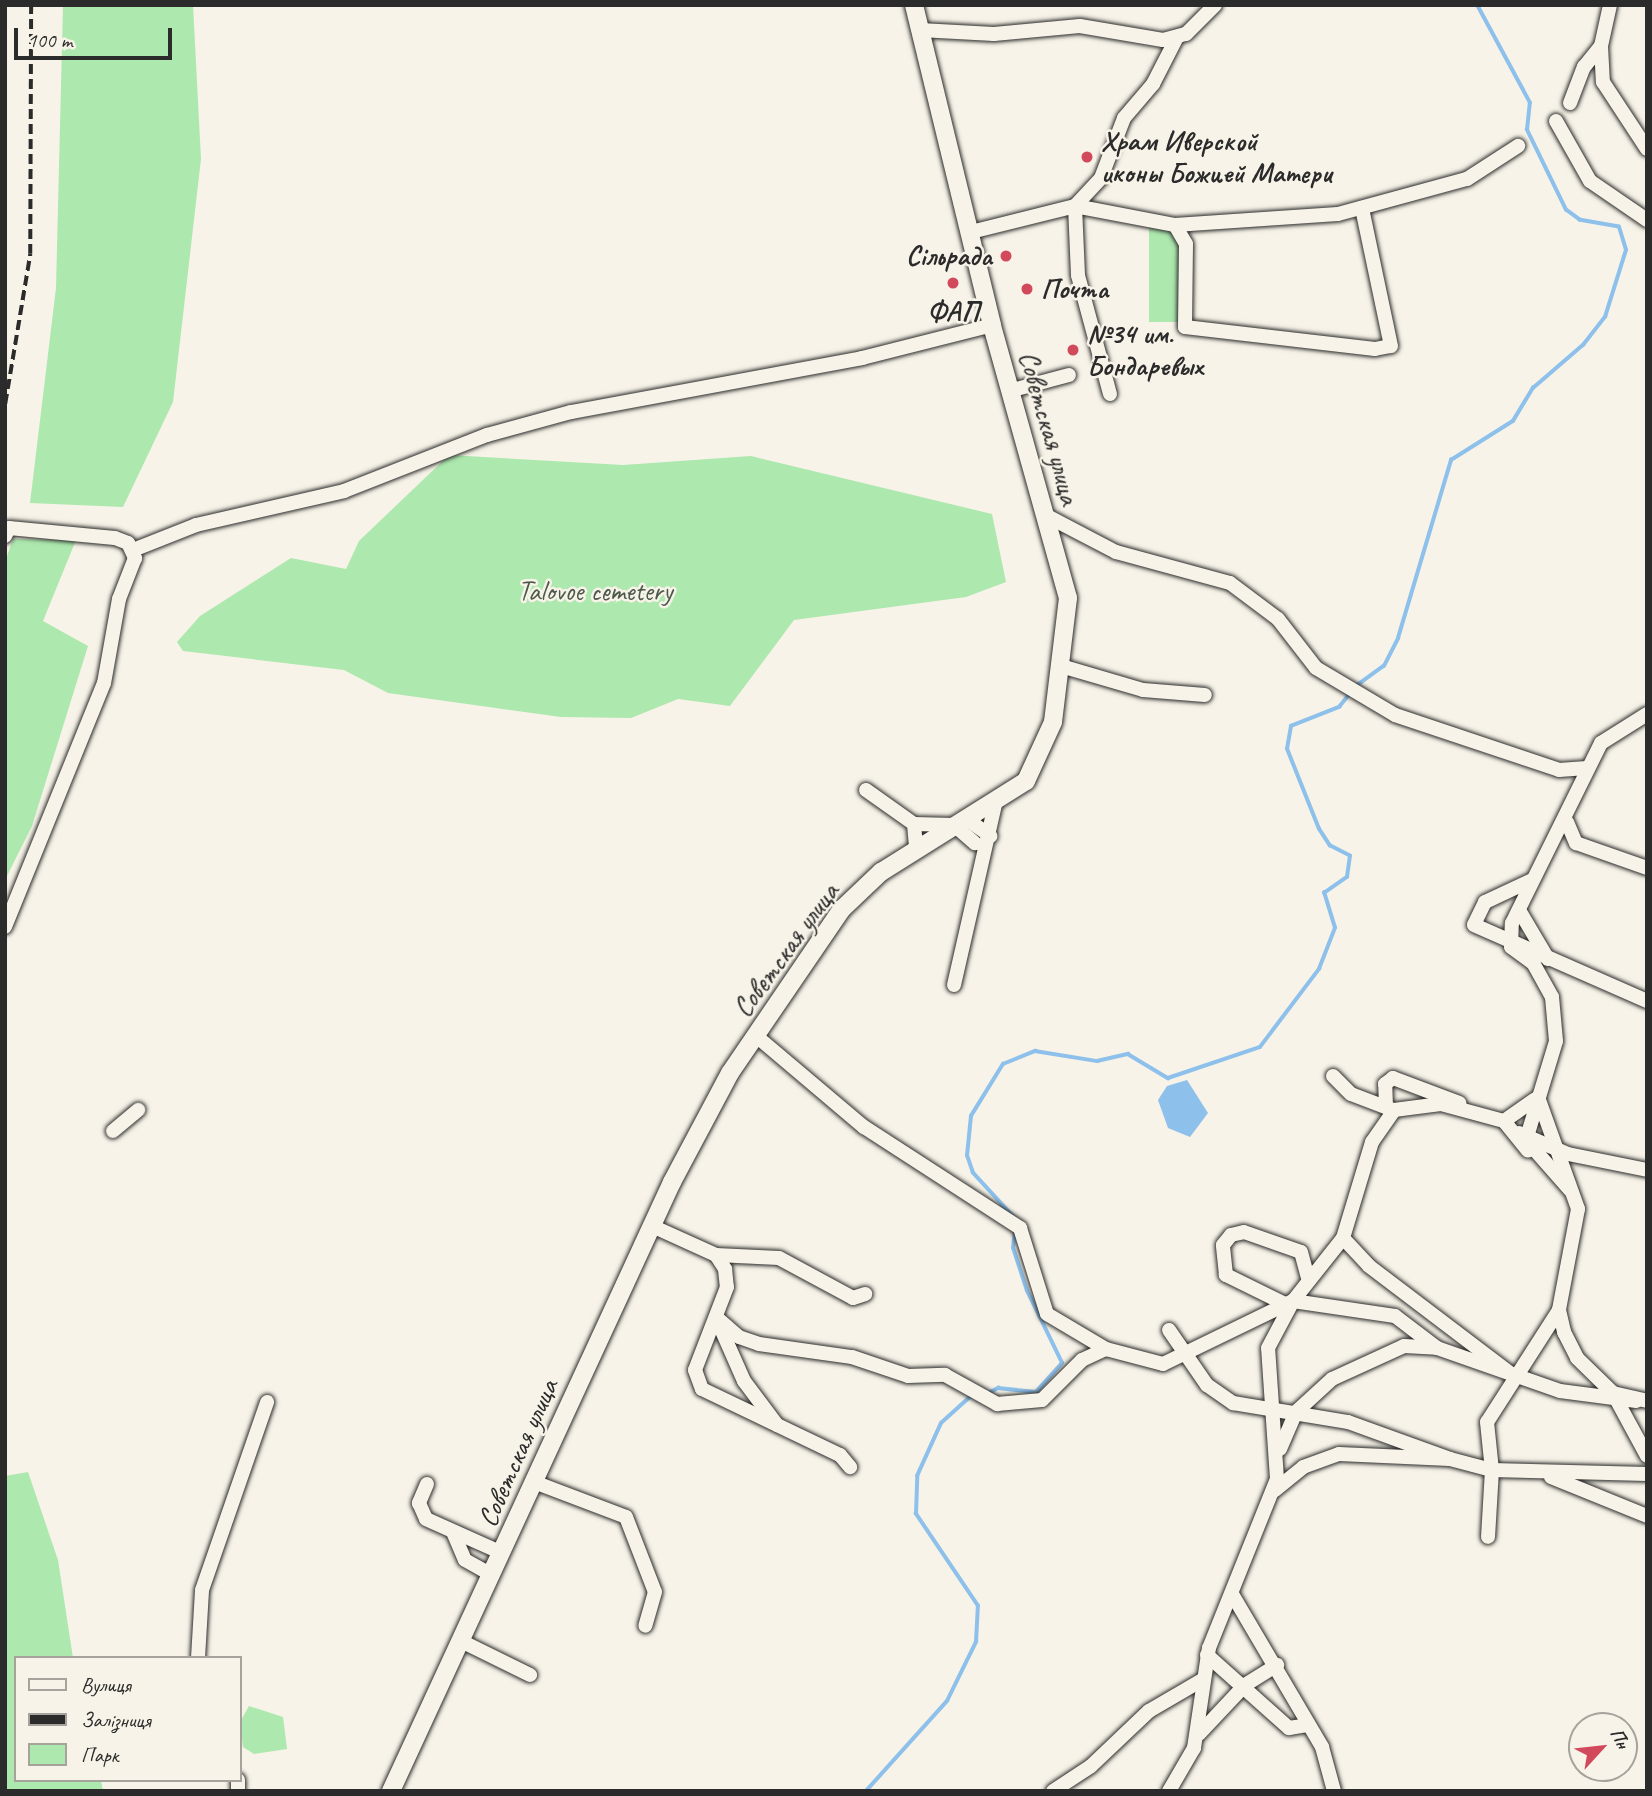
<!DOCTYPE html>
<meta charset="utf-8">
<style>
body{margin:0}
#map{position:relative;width:1652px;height:1796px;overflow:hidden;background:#f7f3e8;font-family:Caveat,sans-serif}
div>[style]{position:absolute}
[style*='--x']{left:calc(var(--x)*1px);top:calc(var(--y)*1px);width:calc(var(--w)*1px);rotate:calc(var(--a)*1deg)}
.green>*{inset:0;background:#ade8ae}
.water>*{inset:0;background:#8dc0ea}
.stream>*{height:3.5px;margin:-1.75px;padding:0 1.75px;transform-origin:1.75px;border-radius:1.75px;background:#8dc0ea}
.roads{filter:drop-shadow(0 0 2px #2b2b2b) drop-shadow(0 0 2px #2b2b2b)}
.minor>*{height:14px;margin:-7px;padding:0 7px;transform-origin:7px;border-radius:7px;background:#f7f3e8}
.major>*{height:18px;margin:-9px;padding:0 9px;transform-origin:9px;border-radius:9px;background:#f7f3e8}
.rail>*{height:3.5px;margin-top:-1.75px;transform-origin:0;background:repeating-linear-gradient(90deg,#2b2b2b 0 10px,transparent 0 15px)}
.dots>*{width:19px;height:19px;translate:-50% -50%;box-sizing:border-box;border:4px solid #f7f3e8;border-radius:50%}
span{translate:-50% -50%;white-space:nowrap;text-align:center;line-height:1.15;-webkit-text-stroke:5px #f7f3e8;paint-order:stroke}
.poi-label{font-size:28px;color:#2b2b2b;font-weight:700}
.left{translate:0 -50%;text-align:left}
.right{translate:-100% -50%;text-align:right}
.street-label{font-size:28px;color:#2b2b2b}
.park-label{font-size:28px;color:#4c5a4c}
.frame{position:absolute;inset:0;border:7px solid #2b2b2b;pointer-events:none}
.legend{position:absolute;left:14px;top:1656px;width:228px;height:126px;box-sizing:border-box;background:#f7f3e8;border:2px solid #a5a39c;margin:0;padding:9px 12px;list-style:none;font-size:21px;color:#2b2b2b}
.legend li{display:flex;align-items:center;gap:14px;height:35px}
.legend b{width:35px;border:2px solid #a5a39c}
.north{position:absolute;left:1568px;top:1712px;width:70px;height:70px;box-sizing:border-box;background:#f7f3e8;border:2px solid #a5a39c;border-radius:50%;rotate:63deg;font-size:19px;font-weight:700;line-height:28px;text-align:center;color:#2b2b2b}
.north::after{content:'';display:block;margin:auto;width:24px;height:32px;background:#d1495b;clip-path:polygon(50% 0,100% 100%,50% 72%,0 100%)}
.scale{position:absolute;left:14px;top:28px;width:158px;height:32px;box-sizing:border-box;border:4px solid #2b2b2b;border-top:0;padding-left:9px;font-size:21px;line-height:24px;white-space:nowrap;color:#2b2b2b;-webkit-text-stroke:5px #f7f3e8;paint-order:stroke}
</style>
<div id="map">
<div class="green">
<div style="clip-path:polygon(63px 5px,193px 5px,201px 159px,173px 402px,123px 507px,30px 503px,56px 288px)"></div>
<div style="clip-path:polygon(1149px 225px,1173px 229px,1183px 244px,1182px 322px,1149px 322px)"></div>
<div style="clip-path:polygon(449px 455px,623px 465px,751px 456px,992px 514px,1006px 582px,966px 597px,794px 620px,730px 706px,678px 699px,631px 718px,561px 717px,388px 693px,344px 670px,183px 651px,177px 642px,200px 616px,291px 558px,346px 569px,359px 541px)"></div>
<div style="clip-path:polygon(13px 539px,76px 540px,43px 621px,88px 646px,32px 826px,5px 880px,5px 562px)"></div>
<div style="clip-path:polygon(28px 1472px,58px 1560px,73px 1658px,16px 1658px,16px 1780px,101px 1780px,103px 1791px,5px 1791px,5px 1476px)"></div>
<div style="clip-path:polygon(249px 1706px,283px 1717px,287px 1749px,254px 1754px,243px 1747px,240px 1722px)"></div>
</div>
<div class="water">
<div style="clip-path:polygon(1187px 1080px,1208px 1113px,1190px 1137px,1168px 1128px,1158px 1100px,1167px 1086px)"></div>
</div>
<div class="stream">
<div style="--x:1356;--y:686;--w:34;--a:-36"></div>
<div style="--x:1384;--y:666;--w:31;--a:-63"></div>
<div style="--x:1398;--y:638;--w:186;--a:-73.4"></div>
<div style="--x:1451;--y:460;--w:73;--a:-32.2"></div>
<div style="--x:1513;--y:421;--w:39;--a:-59"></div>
<div style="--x:1533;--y:388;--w:66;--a:-40.7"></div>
<div style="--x:1583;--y:345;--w:36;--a:-52"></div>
<div style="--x:1605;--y:317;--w:70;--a:-72.6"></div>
<div style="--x:1626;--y:250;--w:24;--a:-107"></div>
<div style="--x:1619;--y:227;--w:40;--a:-170"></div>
<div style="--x:1580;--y:220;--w:17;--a:-144"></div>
<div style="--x:1566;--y:210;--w:89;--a:-116"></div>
<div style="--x:1527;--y:130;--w:27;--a:-84"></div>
<div style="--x:1530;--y:103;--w:111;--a:-118.4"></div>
<div style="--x:1017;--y:1221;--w:65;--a:-132.5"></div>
<div style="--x:973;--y:1173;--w:18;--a:-109"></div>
<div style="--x:967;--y:1156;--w:40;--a:-84.3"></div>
<div style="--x:971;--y:1116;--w:61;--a:-58.4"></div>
<div style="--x:1003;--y:1064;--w:35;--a:-22"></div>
<div style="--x:1035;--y:1051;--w:63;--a:9.2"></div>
<div style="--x:1097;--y:1061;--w:32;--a:-13"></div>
<div style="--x:1128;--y:1054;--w:47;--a:31"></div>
<div style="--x:1168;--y:1078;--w:97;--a:-18.6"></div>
<div style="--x:1260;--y:1047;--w:98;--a:-52.9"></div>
<div style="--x:1319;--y:969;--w:44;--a:-68.7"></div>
<div style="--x:1335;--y:928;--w:37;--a:-107"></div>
<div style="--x:1324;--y:893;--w:28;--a:-35"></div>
<div style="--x:1347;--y:877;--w:21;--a:-82"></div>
<div style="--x:1350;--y:856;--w:22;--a:-153"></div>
<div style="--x:1330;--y:846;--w:20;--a:-123"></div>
<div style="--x:1319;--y:829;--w:86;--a:-111.8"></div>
<div style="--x:1287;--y:749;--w:23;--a:-80"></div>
<div style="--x:1291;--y:726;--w:52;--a:-21.6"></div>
<div style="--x:1339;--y:707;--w:19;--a:-51"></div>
<div style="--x:987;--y:1394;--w:13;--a:-29"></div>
<div style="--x:998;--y:1388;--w:38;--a:6"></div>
<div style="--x:1036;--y:1392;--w:39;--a:-48"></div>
<div style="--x:1062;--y:1363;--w:80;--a:-115.9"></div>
<div style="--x:1027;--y:1291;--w:45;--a:-108"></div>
<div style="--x:1013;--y:1248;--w:16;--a:-83"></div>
<div style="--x:866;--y:1791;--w:121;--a:-48"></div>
<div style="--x:947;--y:1701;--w:66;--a:-63.8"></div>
<div style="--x:976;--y:1642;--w:36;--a:-87"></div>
<div style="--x:978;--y:1606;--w:111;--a:-124"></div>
<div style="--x:916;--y:1514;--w:38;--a:-88"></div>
<div style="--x:917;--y:1476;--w:58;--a:-65.6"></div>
<div style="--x:941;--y:1423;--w:42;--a:-42.1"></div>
</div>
<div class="roads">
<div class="minor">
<div style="--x:920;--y:30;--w:74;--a:3.1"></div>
<div style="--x:994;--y:34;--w:86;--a:-5.3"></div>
<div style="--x:1080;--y:26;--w:84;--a:9.6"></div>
<div style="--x:1163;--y:40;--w:24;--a:-15"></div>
<div style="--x:1186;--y:34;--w:41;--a:-45"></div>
<div style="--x:1601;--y:46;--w:36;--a:87"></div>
<div style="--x:1603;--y:82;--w:80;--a:56.7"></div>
<div style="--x:1570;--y:103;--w:39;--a:-69"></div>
<div style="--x:1584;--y:67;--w:27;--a:-51"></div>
<div style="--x:1601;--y:46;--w:42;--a:-77.6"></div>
<div style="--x:1556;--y:121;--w:69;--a:60.5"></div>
<div style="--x:1590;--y:181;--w:69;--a:34.4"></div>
<div style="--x:1175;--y:225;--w:22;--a:60"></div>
<div style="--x:1186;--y:244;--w:83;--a:90.7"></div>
<div style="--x:1185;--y:327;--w:191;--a:6.6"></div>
<div style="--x:1375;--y:349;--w:16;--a:-11"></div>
<div style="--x:1391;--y:346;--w:141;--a:-101.9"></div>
<div style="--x:971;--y:232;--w:107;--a:-14"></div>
<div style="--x:1075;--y:206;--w:102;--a:10.8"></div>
<div style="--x:1175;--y:225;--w:163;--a:-3.9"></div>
<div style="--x:1338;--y:214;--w:134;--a:-15.2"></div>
<div style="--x:1467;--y:179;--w:61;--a:-32.9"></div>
<div style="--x:1009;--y:391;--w:62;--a:-14.9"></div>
<div style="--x:1110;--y:394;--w:123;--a:-105.1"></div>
<div style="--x:1078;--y:275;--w:69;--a:-92.5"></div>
<div style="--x:1075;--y:206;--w:38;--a:-47"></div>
<div style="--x:1101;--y:178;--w:64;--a:-69"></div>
<div style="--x:1124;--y:118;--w:45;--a:-49.5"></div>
<div style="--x:1153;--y:84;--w:53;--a:-62.9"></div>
<div style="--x:1047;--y:516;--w:78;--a:27.6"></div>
<div style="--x:1116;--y:552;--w:118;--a:15.2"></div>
<div style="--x:1230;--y:583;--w:60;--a:36.9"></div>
<div style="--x:1278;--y:619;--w:62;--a:52.2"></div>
<div style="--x:1316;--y:668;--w:92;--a:30.7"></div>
<div style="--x:1395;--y:715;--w:173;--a:18.5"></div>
<div style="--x:1559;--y:770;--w:28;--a:-4"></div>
<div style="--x:5;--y:536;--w:9;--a:-63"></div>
<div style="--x:9;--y:528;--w:106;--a:5.4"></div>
<div style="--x:115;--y:538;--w:14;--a:21"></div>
<div style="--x:128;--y:543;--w:17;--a:65"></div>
<div style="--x:135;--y:558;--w:44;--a:111.3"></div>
<div style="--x:119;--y:599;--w:85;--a:100.1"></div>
<div style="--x:104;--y:683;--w:263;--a:112.1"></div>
<div style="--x:133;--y:550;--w:68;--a:-21.6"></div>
<div style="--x:196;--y:525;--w:152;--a:-12.9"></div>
<div style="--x:344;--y:491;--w:154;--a:-21.4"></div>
<div style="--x:487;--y:435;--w:87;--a:-15.3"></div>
<div style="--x:571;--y:412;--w:296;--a:-10.5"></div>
<div style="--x:862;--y:358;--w:134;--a:-14.2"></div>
<div style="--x:1061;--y:666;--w:85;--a:16.3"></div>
<div style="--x:1143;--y:690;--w:62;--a:4.6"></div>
<div style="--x:866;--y:790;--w:59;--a:35.3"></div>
<div style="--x:914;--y:824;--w:23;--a:85"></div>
<div style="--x:967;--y:819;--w:29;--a:36"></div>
<div style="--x:1567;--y:822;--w:23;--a:67"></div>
<div style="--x:1576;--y:843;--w:75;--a:19.4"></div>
<div style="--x:914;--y:824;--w:40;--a:1.4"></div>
<div style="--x:954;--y:825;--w:28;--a:41"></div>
<div style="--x:1532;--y:880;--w:52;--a:154.9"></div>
<div style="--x:1485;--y:902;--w:25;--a:116"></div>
<div style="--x:1474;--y:925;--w:189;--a:23.7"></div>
<div style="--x:1519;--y:910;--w:57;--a:59.4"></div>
<div style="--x:954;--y:985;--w:185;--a:-77.2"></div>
<div style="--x:755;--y:1035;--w:143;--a:40.2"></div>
<div style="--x:864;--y:1127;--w:186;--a:32.9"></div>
<div style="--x:1020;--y:1228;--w:90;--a:72.6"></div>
<div style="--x:1047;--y:1314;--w:69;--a:30.7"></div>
<div style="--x:1333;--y:1076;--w:25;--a:45"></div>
<div style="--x:1351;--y:1094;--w:45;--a:20.9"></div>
<div style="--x:1538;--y:1097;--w:119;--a:70.3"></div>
<div style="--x:1578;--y:1209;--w:103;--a:100.7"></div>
<div style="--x:1559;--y:1310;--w:23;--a:77"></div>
<div style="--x:1564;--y:1332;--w:29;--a:63"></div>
<div style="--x:1577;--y:1358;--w:50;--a:44.2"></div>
<div style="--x:1613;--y:1393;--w:35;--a:13"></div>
<div style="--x:1386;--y:1107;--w:23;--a:-92"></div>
<div style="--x:1385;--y:1084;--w:10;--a:-37"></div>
<div style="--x:1393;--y:1078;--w:71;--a:20.7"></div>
<div style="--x:1504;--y:1121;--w:37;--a:-35"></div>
<div style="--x:113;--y:1131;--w:33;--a:-40"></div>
<div style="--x:1519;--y:1133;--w:53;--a:23.2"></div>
<div style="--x:1568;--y:1154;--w:81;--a:11.4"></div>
<div style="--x:1570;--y:1190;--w:67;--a:-131.3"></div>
<div style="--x:1526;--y:1140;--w:103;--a:-73.1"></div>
<div style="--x:1556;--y:1041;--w:44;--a:-95.2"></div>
<div style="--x:1552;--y:997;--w:39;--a:-119"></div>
<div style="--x:1533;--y:963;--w:27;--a:-144"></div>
<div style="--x:1511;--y:947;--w:24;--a:-88"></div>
<div style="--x:1512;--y:923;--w:201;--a:-63.7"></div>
<div style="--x:1601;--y:743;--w:54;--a:-32.2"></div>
<div style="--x:652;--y:1226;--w:70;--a:24.4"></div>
<div style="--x:716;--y:1255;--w:17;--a:57"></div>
<div style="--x:725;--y:1269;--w:18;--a:84"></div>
<div style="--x:727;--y:1287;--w:89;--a:111.1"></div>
<div style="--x:695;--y:1370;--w:20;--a:70"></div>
<div style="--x:702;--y:1389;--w:153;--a:25.6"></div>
<div style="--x:840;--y:1455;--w:16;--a:50"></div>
<div style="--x:1343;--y:1238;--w:38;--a:47"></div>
<div style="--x:1369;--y:1266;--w:177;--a:37.2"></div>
<div style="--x:716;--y:1255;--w:63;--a:2.7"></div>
<div style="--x:779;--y:1258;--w:84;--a:28.4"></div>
<div style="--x:853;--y:1298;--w:13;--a:-18"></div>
<div style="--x:1283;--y:1303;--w:64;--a:-153.8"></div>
<div style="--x:1226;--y:1275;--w:30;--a:-96"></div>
<div style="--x:1223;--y:1245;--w:13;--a:-51"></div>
<div style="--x:1231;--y:1235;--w:13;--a:-13"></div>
<div style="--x:1244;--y:1232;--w:60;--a:19.3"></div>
<div style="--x:1301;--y:1252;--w:28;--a:75"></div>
<div style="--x:1559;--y:1310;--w:133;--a:122.7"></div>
<div style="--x:1487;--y:1422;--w:48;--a:84.1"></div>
<div style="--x:1492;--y:1470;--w:155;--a:1.5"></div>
<div style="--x:716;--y:1317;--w:30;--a:41"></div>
<div style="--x:739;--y:1337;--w:21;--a:19"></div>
<div style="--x:759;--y:1344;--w:94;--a:8"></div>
<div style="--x:852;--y:1357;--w:59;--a:18.7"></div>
<div style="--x:908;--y:1376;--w:37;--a:-2"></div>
<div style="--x:945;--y:1375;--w:60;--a:29.1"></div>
<div style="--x:997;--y:1404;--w:45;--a:-5.1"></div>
<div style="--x:1042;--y:1400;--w:57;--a:-45"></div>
<div style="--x:1082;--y:1360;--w:26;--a:-25"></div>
<div style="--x:1106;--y:1349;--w:59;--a:14.7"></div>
<div style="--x:1163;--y:1364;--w:144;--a:-25.9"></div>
<div style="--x:1293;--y:1301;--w:103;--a:8.4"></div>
<div style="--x:1395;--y:1316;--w:53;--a:37.3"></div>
<div style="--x:718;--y:1322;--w:64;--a:66.2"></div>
<div style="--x:744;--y:1381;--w:55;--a:53.1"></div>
<div style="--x:1169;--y:1330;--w:67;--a:55.4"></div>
<div style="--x:1207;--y:1385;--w:32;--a:35"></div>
<div style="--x:1233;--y:1403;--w:117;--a:9.4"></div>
<div style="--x:1348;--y:1422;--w:109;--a:19.9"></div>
<div style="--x:1615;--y:1397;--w:67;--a:61.5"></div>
<div style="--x:1280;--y:1449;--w:40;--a:-66.6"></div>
<div style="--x:1296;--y:1412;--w:49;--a:-42.5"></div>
<div style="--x:1332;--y:1379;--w:79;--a:-24.6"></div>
<div style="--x:1404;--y:1346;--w:33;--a:3"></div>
<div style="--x:1437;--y:1348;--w:130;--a:19.3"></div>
<div style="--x:1560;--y:1391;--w:77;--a:7.5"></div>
<div style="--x:1551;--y:1477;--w:104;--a:22.1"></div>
<div style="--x:534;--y:1482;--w:98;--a:20.8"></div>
<div style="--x:626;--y:1517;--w:80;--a:68.9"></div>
<div style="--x:655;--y:1592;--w:35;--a:106"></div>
<div style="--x:427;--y:1484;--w:21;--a:113"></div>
<div style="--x:419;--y:1503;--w:17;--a:66"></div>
<div style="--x:426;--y:1519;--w:83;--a:24.1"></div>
<div style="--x:1275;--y:1490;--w:36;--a:-39"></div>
<div style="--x:1303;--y:1467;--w:38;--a:-20"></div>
<div style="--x:1339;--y:1454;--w:111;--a:2.6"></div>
<div style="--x:1450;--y:1459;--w:43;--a:14.7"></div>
<div style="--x:1492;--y:1470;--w:67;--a:93.4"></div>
<div style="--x:453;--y:1532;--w:30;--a:67"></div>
<div style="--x:465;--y:1560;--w:31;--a:29"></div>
<div style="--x:1232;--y:1594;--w:178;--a:59.5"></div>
<div style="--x:1322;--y:1747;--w:46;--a:74.7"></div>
<div style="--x:461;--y:1641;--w:77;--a:26.2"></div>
<div style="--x:1207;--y:1655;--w:110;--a:41.7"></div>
<div style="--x:1289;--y:1728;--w:20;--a:-9"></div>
<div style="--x:198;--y:1658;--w:68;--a:-86.6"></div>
<div style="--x:202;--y:1590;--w:199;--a:-70.9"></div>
<div style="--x:1199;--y:1734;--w:67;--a:-46.8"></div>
<div style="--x:1245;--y:1685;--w:38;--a:-32"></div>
<div style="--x:238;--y:1780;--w:11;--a:90"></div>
<div style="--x:1053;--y:1791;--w:45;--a:-33.3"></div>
<div style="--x:1091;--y:1766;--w:80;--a:-43.5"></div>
<div style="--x:1149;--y:1711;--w:61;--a:-30.3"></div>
<div style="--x:1169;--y:1791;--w:50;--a:-59.8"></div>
<div style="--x:1194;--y:1748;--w:101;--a:-81.5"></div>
<div style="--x:1209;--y:1648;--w:182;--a:-68.1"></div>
<div style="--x:1277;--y:1479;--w:131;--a:-93.9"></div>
<div style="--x:1268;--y:1348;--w:53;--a:-62"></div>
<div style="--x:1293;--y:1301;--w:80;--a:-51.6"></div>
<div style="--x:1343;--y:1238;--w:100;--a:-73.2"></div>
<div style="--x:1372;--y:1142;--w:39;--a:-55"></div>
<div style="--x:1394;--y:1110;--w:47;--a:-7.3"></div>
<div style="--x:1441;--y:1104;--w:65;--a:15.1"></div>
<div style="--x:1504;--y:1121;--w:38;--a:51"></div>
</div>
<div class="major">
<div style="--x:391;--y:1791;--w:671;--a:-65.23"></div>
<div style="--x:672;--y:1182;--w:123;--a:-62"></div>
<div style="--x:730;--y:1073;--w:199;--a:-55.7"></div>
<div style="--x:842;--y:909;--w:54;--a:-43.5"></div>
<div style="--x:881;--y:872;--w:171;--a:-32.1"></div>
<div style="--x:1026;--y:781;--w:65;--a:-65.4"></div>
<div style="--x:1053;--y:722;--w:125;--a:-83.1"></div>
<div style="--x:1068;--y:598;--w:283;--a:-105.6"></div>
<div style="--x:992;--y:325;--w:329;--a:-103.7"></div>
</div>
</div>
<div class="rail">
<div style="--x:5;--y:404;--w:152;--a:-80.5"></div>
<div style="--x:30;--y:254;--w:249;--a:-89.8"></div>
</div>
<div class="dots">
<div style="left:1087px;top:157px;background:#d1495b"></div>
<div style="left:1006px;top:256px;background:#d1495b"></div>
<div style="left:953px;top:283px;background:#d1495b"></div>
<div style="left:1027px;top:289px;background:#d1495b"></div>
<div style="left:1073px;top:350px;background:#d1495b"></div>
</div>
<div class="poi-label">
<span class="left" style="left:1101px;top:157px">Храм Иверской<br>иконы Божией Матери</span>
<span class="right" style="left:992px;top:256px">Сільрада</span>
<span class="left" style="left:1041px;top:289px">Почта</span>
<span style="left:953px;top:311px">ФАП</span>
<span class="left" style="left:1087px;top:350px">№34 им.<br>Бондаревых</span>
</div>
<div class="street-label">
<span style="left:1049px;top:428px;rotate:74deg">Советская улица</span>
<span style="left:786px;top:950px;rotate:-54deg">Советская улица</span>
<span style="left:518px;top:1453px;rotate:-66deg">Советская улица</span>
</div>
<div class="park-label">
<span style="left:595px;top:591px">Talovoe cemetery</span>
</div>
<div class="frame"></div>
<ul class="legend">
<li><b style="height:9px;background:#f7f3e8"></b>Вулиця</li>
<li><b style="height:9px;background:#2b2b2b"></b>Залізниця</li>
<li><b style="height:19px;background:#ade8ae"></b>Парк</li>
</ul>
<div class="north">Пн</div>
<div class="scale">100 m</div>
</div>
